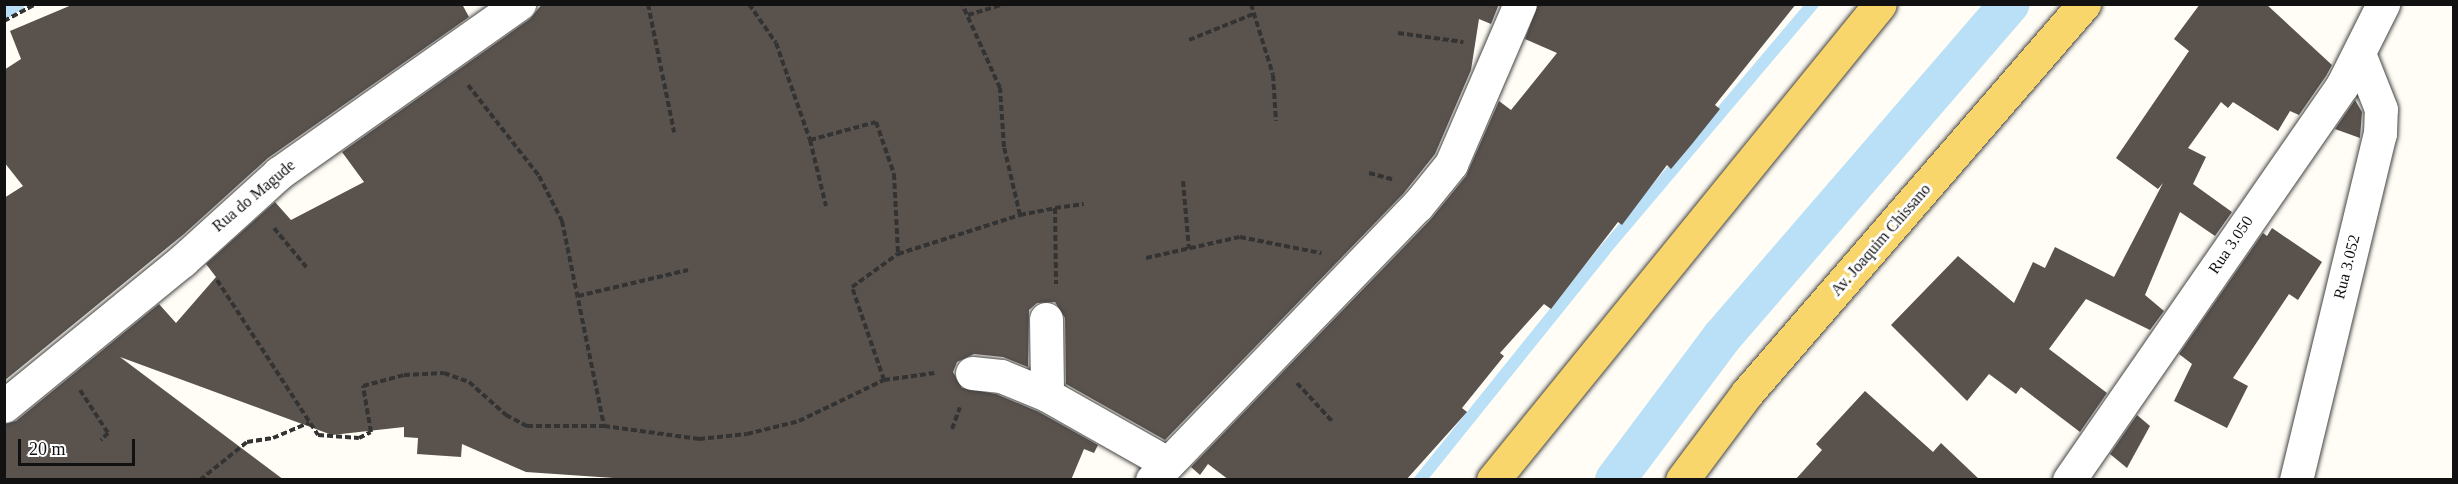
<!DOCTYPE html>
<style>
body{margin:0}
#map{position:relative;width:2458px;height:484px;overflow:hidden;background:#fffdf5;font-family:"Times New Roman",serif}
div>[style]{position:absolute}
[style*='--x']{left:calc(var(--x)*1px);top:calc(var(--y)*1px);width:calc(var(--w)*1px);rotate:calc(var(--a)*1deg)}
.stream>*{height:12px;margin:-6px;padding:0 6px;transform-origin:6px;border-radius:6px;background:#b9e0f7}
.canal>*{height:40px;margin:-20px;padding:0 20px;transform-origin:20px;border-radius:20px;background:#b9e0f7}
.building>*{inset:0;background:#5a524d}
.path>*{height:4px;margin-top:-2px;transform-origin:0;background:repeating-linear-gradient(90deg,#333 0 6px,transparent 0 9px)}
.roads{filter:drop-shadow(0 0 2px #444) drop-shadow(0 0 2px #444)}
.minor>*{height:33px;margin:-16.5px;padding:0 16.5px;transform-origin:16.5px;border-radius:16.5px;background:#fff}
.major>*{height:33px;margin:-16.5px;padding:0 16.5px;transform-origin:16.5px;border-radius:16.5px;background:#f9d66b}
span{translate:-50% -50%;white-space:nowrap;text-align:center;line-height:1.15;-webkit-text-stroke:6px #fff;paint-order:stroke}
.street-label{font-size:16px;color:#111}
.frame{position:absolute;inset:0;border:6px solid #111;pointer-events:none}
.scale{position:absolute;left:18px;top:439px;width:117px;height:27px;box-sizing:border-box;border:3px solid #111;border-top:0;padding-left:8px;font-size:18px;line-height:21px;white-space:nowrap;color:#111;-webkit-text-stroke:4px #fff;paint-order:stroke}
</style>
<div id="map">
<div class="stream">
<div style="--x:4;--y:14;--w:18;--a:-34"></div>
<div style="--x:1420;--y:480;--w:294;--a:-51.2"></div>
<div style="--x:1604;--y:251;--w:324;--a:-49.8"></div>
</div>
<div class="canal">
<div style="--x:1615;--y:480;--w:179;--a:-53.2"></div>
<div style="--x:1722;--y:337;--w:440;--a:-49.2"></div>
</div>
<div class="building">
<div style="clip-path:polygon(74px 4px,462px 4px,469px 17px,268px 158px,184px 234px,4px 381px,4px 198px,23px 186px,4px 162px,4px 70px,21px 59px,10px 31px)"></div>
<div style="clip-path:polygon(542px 4px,1499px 4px,1491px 24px,1479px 19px,1471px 70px,1435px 154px,1403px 194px,1165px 440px,1066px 384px,1065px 318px,1055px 302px,1037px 303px,1029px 310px,1028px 367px,1003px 357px,974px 354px,957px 362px,953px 372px,962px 388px,996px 394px,1039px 412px,1098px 445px,1094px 453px,1084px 449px,1071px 480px,643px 480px,526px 472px,462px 444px,461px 457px,417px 454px,418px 438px,404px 437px,404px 427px,332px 435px,120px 357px,284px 480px,4px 480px,4px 424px,16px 421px,159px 304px,176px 323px,216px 277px,206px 264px,275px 202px,291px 220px,364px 182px,342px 152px,530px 19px)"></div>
<div style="clip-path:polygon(1538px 4px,1796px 4px,1715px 105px,1720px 109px,1692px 144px,1671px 169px,1667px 165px,1622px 225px,1618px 222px,1551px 309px,1544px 304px,1500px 353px,1504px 356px,1462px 408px,1467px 412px,1406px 480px,1229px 480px,1208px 464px,1200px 475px,1191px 467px,1431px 219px,1466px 176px,1499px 101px,1511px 110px,1557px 53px,1525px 39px)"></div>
<div style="clip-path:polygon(2200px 4px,2266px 4px,2332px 65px,2326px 76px,2299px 115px,2290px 111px,2278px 131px,2233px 102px,2228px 108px,2221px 102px,2188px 148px,2206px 157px,2193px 184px,2232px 212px,2215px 236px,2180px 212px,2145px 295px,2164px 311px,2150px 330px,2086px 299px,2049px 349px,2107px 393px,2080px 432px,2021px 387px,2016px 394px,1989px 374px,1967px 401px,1891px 325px,1958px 256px,2014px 303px,2033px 262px,2045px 268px,2055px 247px,2114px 277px,2163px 183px,2158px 189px,2116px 158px,2189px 51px,2174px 39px)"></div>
<div style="clip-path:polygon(2355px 100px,2362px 112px,2360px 138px,2335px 129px)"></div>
<div style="clip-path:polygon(2272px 228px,2322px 262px,2298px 300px,2289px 294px,2233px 378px,2248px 386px,2227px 428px,2174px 401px,2192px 364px,2179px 354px,2263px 233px,2267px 236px)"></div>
<div style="clip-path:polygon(1865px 391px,1933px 452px,1941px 443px,1980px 480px,1795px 480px,1822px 450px,1816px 444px)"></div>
<div style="clip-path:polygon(2137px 415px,2150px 426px,2127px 468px,2110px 454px)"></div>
</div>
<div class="path">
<div style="--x:648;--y:4;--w:131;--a:78.5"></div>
<div style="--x:749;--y:4;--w:47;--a:55.3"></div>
<div style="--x:776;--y:43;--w:103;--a:70.7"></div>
<div style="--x:810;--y:140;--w:68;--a:76.4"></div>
<div style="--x:1251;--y:4;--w:74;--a:72.8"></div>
<div style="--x:1273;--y:75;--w:46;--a:86.3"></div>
<div style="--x:968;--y:15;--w:39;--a:-17"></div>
<div style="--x:4;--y:21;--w:36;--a:-28"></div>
<div style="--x:1398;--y:33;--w:66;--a:7.9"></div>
<div style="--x:1189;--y:40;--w:69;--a:-22.1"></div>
<div style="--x:468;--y:85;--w:115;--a:52"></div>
<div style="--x:539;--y:176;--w:51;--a:62.9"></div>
<div style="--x:562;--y:221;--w:209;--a:78.4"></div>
<div style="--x:604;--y:426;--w:96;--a:7.8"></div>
<div style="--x:699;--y:439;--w:48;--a:-5.9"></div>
<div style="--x:747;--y:434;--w:54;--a:-14"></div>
<div style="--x:799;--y:421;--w:94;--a:-25.8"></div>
<div style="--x:884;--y:380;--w:51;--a:-7.8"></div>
<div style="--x:810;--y:140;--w:68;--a:-15.3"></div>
<div style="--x:876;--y:122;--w:55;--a:70.9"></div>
<div style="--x:894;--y:174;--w:80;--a:87.1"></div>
<div style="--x:898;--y:254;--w:128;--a:-17.7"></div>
<div style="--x:1020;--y:215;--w:70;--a:-103.2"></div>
<div style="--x:1004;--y:147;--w:59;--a:-93.9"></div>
<div style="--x:1000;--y:88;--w:92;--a:-114.3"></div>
<div style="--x:1369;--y:173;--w:24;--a:15"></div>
<div style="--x:1183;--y:181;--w:68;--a:85"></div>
<div style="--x:1055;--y:208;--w:29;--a:-8"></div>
<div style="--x:1020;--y:215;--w:36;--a:-11"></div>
<div style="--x:1055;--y:208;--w:76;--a:89.2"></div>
<div style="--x:274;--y:228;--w:52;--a:50.5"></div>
<div style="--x:1146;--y:258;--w:96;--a:-12.6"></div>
<div style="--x:1240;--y:237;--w:83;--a:11.2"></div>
<div style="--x:217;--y:280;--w:185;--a:56.9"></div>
<div style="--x:318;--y:435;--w:41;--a:4.2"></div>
<div style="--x:359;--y:438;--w:13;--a:-27"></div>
<div style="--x:371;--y:432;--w:47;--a:-99.9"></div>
<div style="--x:363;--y:386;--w:42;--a:-15"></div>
<div style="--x:404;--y:375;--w:40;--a:-2.9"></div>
<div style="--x:444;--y:373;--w:27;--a:20"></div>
<div style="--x:469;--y:382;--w:50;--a:41.7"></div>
<div style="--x:506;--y:415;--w:24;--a:28"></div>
<div style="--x:527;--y:426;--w:77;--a:0"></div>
<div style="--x:578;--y:296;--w:113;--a:-13.3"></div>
<div style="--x:884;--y:380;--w:98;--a:-109"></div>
<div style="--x:852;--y:287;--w:57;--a:-35.7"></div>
<div style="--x:1297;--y:383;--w:52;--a:47.4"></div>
<div style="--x:80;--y:390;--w:51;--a:56.9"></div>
<div style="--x:108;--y:433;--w:10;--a:135"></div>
<div style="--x:952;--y:429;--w:23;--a:-70"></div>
<div style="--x:200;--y:480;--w:60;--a:-39"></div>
<div style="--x:247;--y:442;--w:26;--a:-9"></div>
<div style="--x:273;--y:438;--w:39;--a:-23"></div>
</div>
<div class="roads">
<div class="minor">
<div style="--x:1046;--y:319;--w:76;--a:89.2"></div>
<div style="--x:972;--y:373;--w:29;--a:6"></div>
<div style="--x:1001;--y:376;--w:50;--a:22.4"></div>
<div style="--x:1047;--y:395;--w:138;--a:29.5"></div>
<div style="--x:4;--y:406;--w:230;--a:-39.2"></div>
<div style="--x:182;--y:261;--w:131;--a:-42.2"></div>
<div style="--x:279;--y:173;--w:294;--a:-35.2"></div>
<div style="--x:1152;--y:480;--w:381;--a:-46"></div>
<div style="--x:1417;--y:206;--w:54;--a:-51"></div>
<div style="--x:1451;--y:164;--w:174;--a:-66.7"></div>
<div style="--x:2069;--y:480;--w:479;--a:-55.3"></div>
<div style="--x:2342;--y:86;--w:92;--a:-63.4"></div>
<div style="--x:2296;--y:480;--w:356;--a:-76.4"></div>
<div style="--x:2380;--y:134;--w:25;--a:-88"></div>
<div style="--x:2381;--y:109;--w:57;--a:-111.6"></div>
</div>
<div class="major">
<div style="--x:1493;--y:480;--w:613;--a:-50.89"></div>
<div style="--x:1682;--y:480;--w:109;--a:-53.2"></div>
<div style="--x:1747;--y:393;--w:515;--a:-49.1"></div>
</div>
</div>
<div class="street-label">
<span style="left:254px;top:196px;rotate:-40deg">Rua do Magude</span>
<span style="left:1881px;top:240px;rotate:-49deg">Av. Joaquim Chissano</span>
<span style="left:2231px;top:245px;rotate:-56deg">Rua 3.050</span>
<span style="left:2347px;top:267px;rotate:-76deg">Rua 3.052</span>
</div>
<div class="frame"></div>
<div class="scale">20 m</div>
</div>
